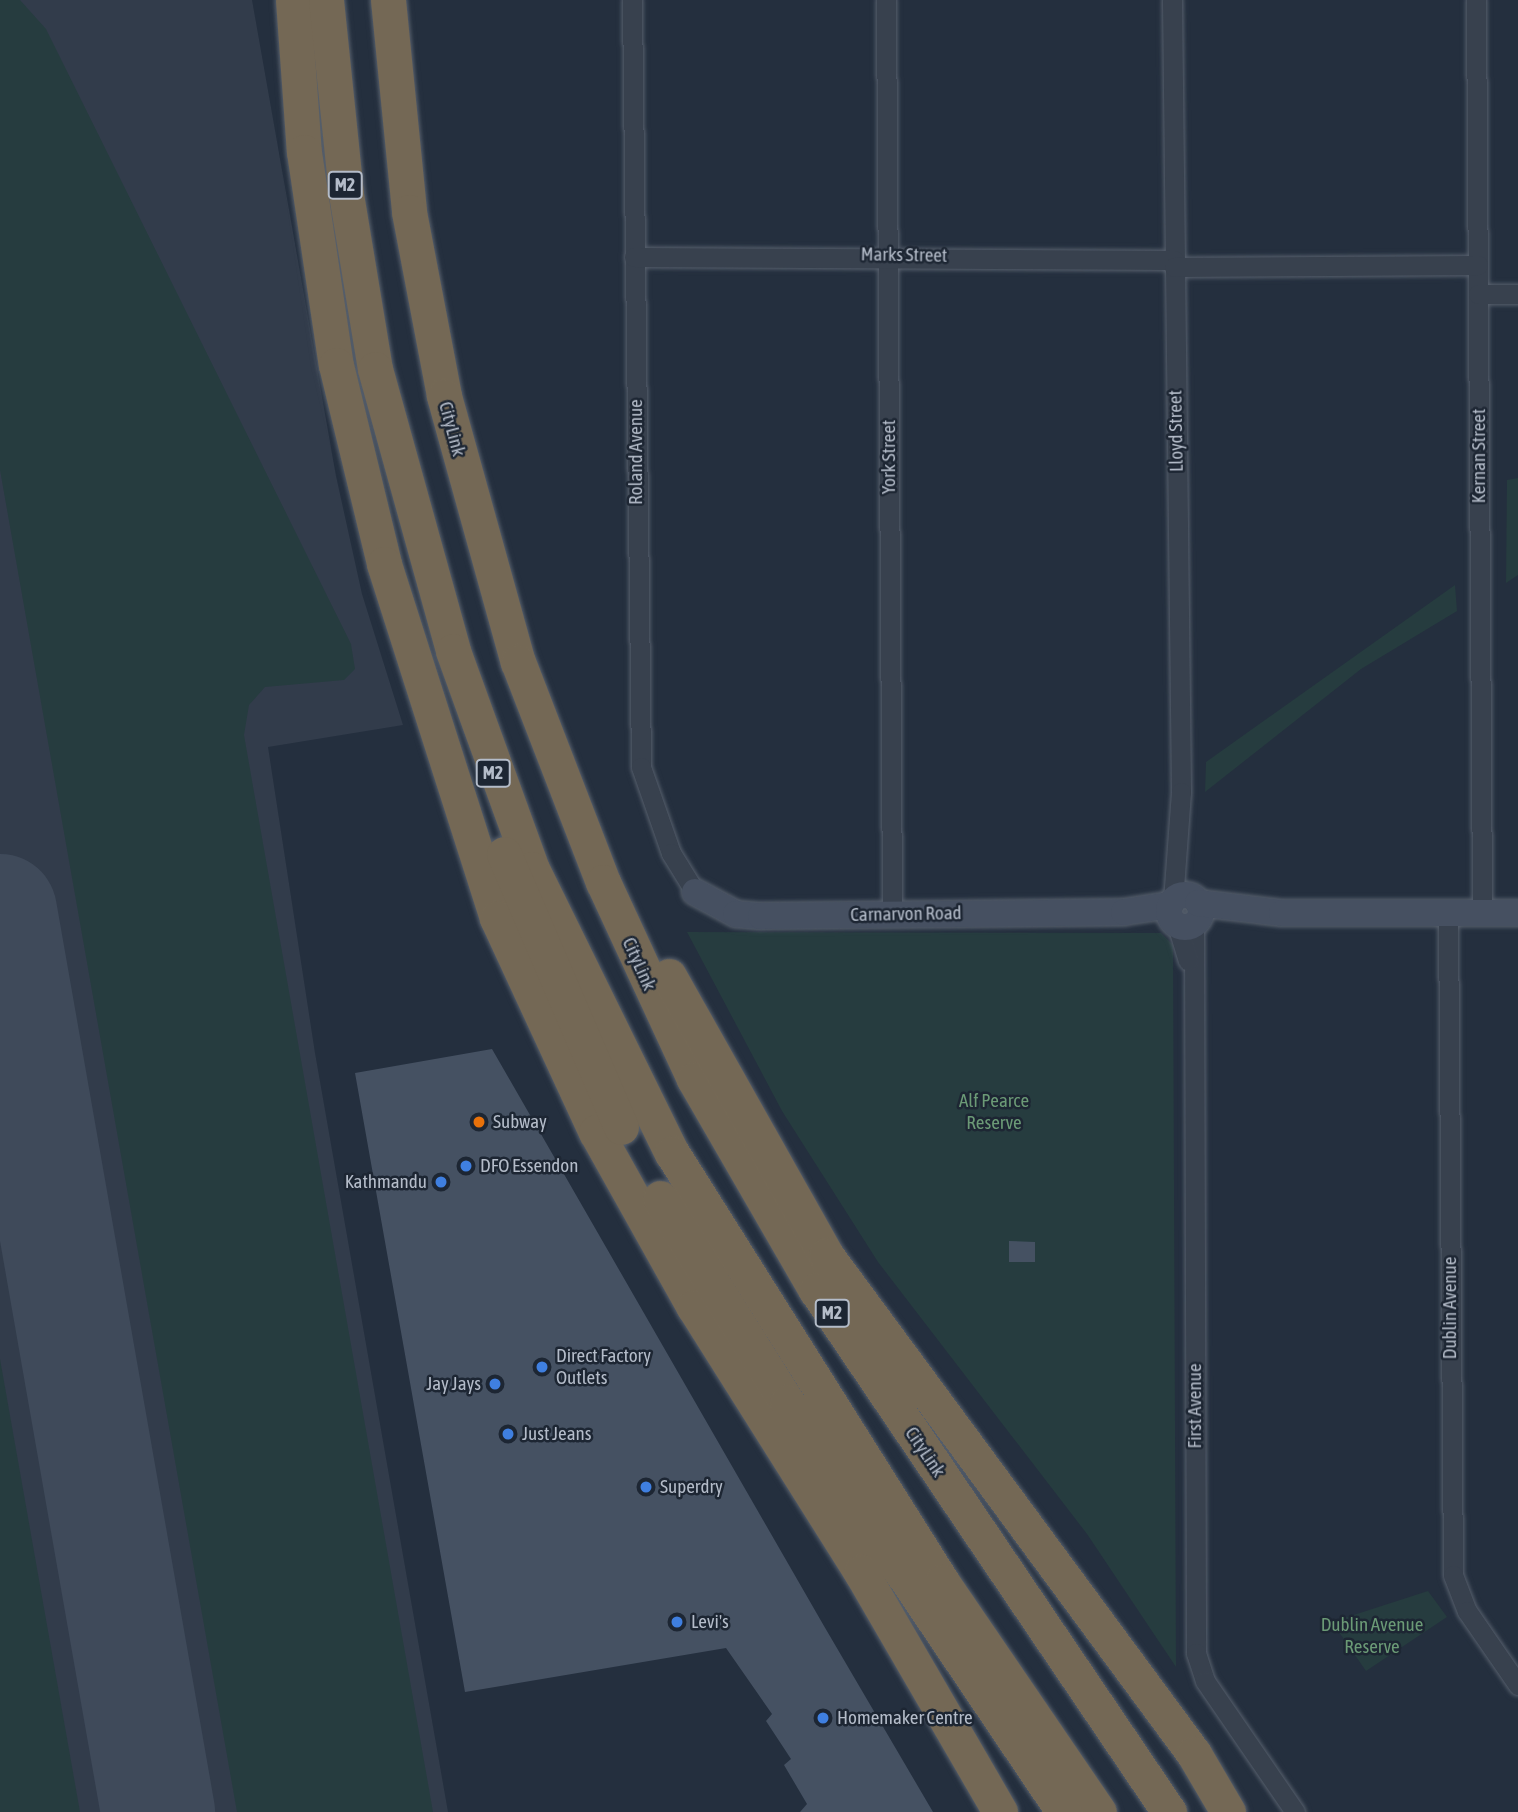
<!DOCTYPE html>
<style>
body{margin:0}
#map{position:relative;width:1518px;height:1812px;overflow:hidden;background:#242f3e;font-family:"Asap Condensed",sans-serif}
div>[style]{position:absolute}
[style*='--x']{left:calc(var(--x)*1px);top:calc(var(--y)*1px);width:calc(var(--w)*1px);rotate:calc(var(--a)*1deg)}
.airport>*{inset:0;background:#323c4b}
.green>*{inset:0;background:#263c3f}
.runway>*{height:114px;margin:-57px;padding:0 57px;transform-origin:57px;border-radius:57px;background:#3f4a5a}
.building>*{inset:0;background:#455162}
.roads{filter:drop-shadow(0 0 2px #565f6c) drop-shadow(0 0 2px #565f6c)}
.street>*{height:19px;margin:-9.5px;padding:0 9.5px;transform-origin:9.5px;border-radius:9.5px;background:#38414e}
.secondary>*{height:26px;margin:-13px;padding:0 13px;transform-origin:13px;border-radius:13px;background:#465061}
.secondary>.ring{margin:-13px;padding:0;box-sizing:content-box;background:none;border:26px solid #465061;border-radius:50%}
.highway>*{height:35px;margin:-17.5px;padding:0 17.5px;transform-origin:17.5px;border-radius:17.5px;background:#746855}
.dots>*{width:19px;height:19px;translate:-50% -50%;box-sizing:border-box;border:4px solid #1d2633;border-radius:50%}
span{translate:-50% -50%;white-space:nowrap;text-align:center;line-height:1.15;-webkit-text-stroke:5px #1d2633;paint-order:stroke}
.shield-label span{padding:2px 5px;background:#1d2633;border:2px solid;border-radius:5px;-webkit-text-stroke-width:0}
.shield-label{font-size:18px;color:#b4bcc9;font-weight:700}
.street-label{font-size:19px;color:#b4bcc9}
.park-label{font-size:19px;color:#6b9a76}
.poi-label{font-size:19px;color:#b4bcc9}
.left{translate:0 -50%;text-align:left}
.right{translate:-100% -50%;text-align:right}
</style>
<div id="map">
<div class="airport">
<div style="clip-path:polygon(0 0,252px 0,336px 476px,362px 594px,403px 725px,268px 747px,315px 1053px,448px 1812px,0 1812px)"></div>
</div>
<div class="green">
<div style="clip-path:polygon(0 0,20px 0,46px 29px,351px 644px,355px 669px,344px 680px,265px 687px,249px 705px,244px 735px,433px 1812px,237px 1812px,0 470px)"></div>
<div style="clip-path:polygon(1518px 478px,1518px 575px,1506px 583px,1507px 480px)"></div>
<div style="clip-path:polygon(1455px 585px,1457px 611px,1361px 669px,1205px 792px,1206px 762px)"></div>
<div style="clip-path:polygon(687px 932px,1161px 933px,1173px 945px,1176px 1667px,1087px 1534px,878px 1262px,782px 1111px)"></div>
<div style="clip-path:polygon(0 1359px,80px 1812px,0 1812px)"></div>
<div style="clip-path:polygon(1428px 1591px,1447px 1617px,1366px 1671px,1332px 1622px)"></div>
</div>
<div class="runway">
<div style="--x:0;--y:911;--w:915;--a:80.05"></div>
</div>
<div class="building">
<div style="clip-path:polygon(492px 1049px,824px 1626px,933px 1812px,800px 1812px,807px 1804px,784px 1765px,791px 1759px,766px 1721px,772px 1714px,726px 1648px,465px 1692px,355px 1073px)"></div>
<div style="clip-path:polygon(1009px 1241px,1035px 1242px,1035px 1262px,1009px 1262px)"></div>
</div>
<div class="roads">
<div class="street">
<div style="--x:632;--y:0;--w:767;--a:89.33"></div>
<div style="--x:641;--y:767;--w:91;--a:70.8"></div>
<div style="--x:671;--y:853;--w:46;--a:58.4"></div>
<div style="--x:886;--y:0;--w:914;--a:89.62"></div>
<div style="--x:1172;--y:0;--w:792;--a:89.35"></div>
<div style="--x:1181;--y:792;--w:108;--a:94.2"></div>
<div style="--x:1476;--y:0;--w:913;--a:89.62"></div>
<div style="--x:634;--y:257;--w:540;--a:0.32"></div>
<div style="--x:1174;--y:267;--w:304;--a:-0.4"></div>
<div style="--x:1478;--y:294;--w:40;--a:0"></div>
<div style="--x:1448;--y:912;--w:663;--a:89.57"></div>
<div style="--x:1453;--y:1575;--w:39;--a:69"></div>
<div style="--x:1467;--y:1611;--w:90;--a:55.4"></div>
<div style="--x:1194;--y:924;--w:729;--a:89.84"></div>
<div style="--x:1196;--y:1653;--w:29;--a:72"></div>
<div style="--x:1205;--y:1681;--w:159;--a:55.5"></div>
<div style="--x:1177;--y:925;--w:37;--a:73"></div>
</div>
<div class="secondary">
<div style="--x:695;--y:892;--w:47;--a:28.2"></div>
<div style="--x:736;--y:914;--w:25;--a:5"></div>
<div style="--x:761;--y:916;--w:363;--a:-0.6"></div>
<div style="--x:1124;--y:912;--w:47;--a:-8.7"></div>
<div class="ring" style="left:1169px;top:895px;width:6px;height:6px"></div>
<div style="--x:1198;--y:903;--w:85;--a:6.8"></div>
<div style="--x:1282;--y:913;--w:236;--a:0"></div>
</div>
<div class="highway">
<div style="--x:293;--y:0;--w:152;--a:85.9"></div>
<div style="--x:304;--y:152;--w:215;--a:81.5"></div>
<div style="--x:336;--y:365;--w:205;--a:76.4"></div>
<div style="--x:384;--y:564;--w:372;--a:72.3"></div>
<div style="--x:497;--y:918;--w:236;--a:65.2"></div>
<div style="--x:596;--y:1132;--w:201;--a:60.8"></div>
<div style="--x:694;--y:1307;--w:313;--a:57.8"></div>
<div style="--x:861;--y:1572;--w:277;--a:59.9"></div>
<div style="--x:326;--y:0;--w:195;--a:84.1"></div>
<div style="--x:346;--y:194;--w:177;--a:80.6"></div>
<div style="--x:375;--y:369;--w:293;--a:74.5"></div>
<div style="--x:453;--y:651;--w:232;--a:70.1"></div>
<div style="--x:532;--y:869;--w:317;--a:63.8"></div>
<div style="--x:672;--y:1153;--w:507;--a:57.81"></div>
<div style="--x:942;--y:1582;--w:278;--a:55.7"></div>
<div style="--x:388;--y:0;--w:213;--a:84.3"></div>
<div style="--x:409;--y:212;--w:187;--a:79.2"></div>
<div style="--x:444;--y:396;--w:276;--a:74.5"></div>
<div style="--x:518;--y:662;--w:236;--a:68.9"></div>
<div style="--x:603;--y:882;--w:217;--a:65.2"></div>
<div style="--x:694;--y:1079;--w:244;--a:60"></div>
<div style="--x:816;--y:1290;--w:630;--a:55.93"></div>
<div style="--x:504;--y:854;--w:297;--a:66.8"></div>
<div style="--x:669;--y:976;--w:320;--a:60.6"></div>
<div style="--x:826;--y:1255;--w:620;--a:53.59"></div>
<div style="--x:1194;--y:1754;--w:67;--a:59.6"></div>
<div style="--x:660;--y:1198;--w:240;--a:58.1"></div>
<div style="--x:787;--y:1402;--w:495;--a:56"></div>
</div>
</div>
<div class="dots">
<div style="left:479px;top:1122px;background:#e8710a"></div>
<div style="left:466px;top:1166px;background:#3f7fe0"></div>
<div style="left:441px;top:1182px;background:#3f7fe0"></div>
<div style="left:542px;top:1367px;background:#3f7fe0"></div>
<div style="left:495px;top:1384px;background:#3f7fe0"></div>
<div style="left:508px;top:1434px;background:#3f7fe0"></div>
<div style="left:646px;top:1487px;background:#3f7fe0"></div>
<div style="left:677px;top:1622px;background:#3f7fe0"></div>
<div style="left:823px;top:1718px;background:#3f7fe0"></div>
</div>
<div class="shield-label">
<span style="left:345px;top:185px">M2</span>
<span style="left:493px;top:773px">M2</span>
<span style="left:832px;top:1313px">M2</span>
</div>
<div class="street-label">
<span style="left:904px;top:255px;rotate:1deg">Marks Street</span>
<span style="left:452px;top:429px;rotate:75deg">CityLink</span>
<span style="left:1176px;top:431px;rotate:-91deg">Lloyd Street</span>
<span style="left:636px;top:452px;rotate:-90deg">Roland Avenue</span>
<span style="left:1479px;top:456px;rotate:-90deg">Kernan Street</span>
<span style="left:889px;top:457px;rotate:-90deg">York Street</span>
<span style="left:906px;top:914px;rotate:-1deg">Carnarvon Road</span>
<span style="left:639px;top:964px;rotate:66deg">CityLink</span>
<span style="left:1450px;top:1308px;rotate:-90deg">Dublin Avenue</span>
<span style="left:1195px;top:1406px;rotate:-90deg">First Avenue</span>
<span style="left:925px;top:1452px;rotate:56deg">CityLink</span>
</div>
<div class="park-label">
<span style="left:994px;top:1112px">Alf Pearce<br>Reserve</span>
<span style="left:1372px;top:1636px">Dublin Avenue<br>Reserve</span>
</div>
<div class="poi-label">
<span class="left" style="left:493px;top:1122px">Subway</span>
<span class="left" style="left:480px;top:1166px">DFO Essendon</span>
<span class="right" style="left:427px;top:1182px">Kathmandu</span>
<span class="left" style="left:556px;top:1367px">Direct Factory<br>Outlets</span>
<span class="right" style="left:481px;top:1384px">Jay Jays</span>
<span class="left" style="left:522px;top:1434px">Just Jeans</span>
<span class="left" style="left:660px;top:1487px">Superdry</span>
<span class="left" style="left:691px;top:1622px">Levi's</span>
<span class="left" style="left:837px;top:1718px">Homemaker Centre</span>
</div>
</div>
